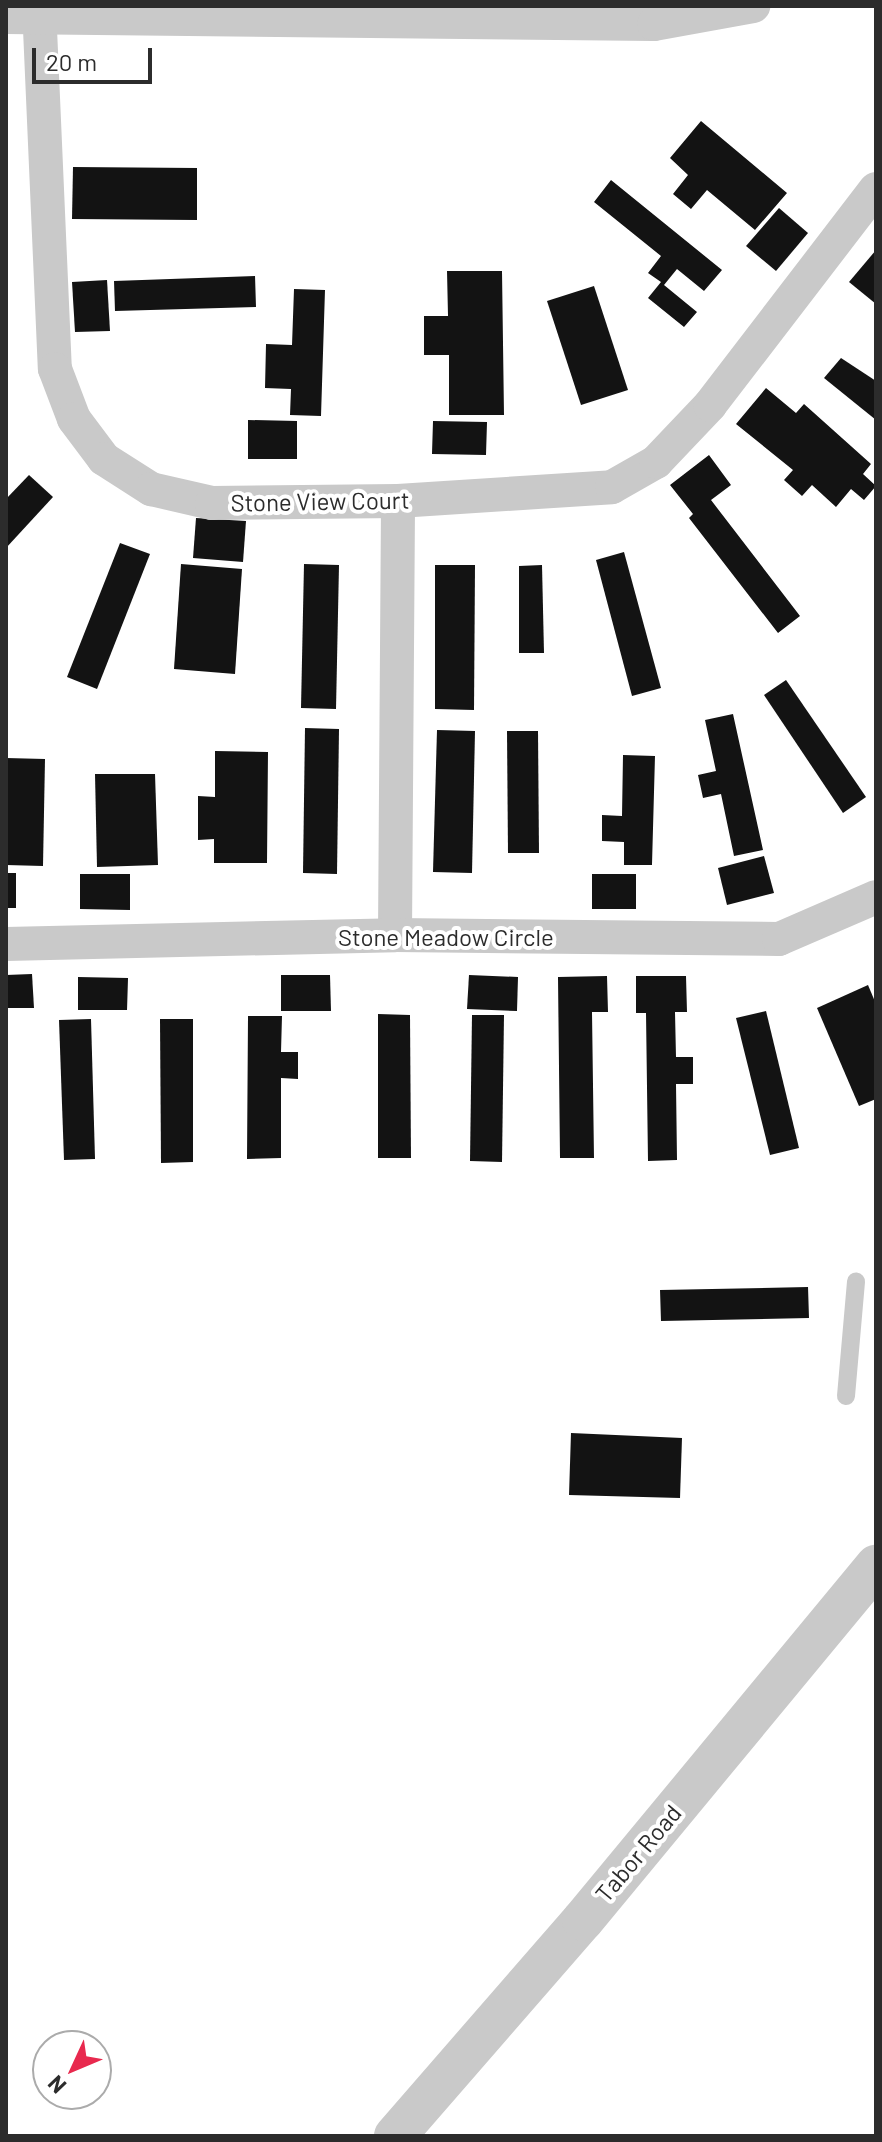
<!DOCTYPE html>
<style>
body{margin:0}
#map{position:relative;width:882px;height:2142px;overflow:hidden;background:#fff;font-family:Barlow,sans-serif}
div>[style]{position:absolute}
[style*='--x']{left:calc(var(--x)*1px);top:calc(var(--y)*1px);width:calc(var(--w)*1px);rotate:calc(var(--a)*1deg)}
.building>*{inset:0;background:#131313}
.service>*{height:18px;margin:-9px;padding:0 9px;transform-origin:9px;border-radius:9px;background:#c9c9c9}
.minor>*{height:34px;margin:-17px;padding:0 17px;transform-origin:17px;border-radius:17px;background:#c9c9c9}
.tertiary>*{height:42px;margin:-21px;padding:0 21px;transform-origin:21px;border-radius:21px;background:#c9c9c9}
span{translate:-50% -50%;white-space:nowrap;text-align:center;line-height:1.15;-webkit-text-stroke:8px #fff;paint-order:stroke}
.street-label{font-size:24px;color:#2c2c2c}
.frame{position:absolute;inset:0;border:8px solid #2c2c2c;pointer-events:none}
.north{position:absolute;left:32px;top:2030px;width:80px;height:80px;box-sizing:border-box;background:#fff;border:2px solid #ababab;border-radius:50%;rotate:226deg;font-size:22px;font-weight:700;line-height:32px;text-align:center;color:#2c2c2c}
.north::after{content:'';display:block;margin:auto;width:28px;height:36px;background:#e8294e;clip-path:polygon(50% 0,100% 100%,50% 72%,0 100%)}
.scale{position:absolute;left:32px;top:48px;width:120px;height:36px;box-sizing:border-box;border:4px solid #2c2c2c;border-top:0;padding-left:10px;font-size:24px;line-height:28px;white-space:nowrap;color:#2c2c2c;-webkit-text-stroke:6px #fff;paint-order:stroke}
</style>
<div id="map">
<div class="building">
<div style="clip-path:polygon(701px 121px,787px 193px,755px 230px,707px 190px,691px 209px,673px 194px,688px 175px,670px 158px)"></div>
<div style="clip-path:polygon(73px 167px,197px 168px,197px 220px,72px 219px)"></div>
<div style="clip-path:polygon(611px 180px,722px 270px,704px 291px,677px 269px,664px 285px,697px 312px,684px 327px,648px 298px,661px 282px,648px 273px,661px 256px,594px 202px)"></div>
<div style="clip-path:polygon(779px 208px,808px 233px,776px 271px,746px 246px)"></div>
<div style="clip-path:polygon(876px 250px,876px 304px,849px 282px)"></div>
<div style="clip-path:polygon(447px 271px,502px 271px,504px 415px,449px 415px,449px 355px,424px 355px,424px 316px,448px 316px)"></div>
<div style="clip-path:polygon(255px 276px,256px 307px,115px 311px,114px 281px)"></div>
<div style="clip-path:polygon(107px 280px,110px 331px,75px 332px,72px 282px)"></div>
<div style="clip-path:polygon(594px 286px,628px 390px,581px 405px,547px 301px)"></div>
<div style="clip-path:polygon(294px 289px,325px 290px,321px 416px,290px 415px,291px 389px,265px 388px,266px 344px,292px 345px)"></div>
<div style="clip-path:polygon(841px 358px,876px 381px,876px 420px,824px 378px)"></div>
<div style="clip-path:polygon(766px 388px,796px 413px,804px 404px,871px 464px,863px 474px,876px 486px,864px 500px,851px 489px,836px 507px,812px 485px,802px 496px,784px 480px,793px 470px,736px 424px)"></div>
<div style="clip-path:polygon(248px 420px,297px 421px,297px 459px,248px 459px)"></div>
<div style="clip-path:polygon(433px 421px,487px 422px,486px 455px,432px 454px)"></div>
<div style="clip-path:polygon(709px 455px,731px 485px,711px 500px,800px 616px,778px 633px,689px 518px,693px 514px,670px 485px)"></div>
<div style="clip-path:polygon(29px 475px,53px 497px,6px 548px,6px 499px)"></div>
<div style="clip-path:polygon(196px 518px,246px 521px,243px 562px,193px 558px)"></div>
<div style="clip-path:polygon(120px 543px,150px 554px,97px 689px,67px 677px)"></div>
<div style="clip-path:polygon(624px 552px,661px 688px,632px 696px,596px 560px)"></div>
<div style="clip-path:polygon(181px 564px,242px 569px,235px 674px,174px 669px)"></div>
<div style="clip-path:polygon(304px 564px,339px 565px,336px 709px,301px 708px)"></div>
<div style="clip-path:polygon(435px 565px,475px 565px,474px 710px,435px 709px)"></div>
<div style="clip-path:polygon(542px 565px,544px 653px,519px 653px,519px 566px)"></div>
<div style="clip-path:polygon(786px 680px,866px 797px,843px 813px,764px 695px)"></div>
<div style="clip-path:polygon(733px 714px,763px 850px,734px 856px,721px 794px,703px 798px,698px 775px,716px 771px,705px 720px)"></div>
<div style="clip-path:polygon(305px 728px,339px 729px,337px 874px,303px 873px)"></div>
<div style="clip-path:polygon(437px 730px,475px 731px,472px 873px,433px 872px)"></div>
<div style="clip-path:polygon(507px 731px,538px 731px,539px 853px,508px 853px)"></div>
<div style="clip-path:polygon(215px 751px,268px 752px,267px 863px,214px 863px,214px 839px,198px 840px,198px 796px,215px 797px)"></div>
<div style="clip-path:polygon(623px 755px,655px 756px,652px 865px,624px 865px,624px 842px,602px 841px,602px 815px,622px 816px)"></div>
<div style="clip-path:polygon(6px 758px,45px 759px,43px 866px,6px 865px)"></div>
<div style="clip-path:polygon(95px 774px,155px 774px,158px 865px,97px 867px)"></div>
<div style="clip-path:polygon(764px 856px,774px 893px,727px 905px,718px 868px)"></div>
<div style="clip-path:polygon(6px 873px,16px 873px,16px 908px,6px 908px)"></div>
<div style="clip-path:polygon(80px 874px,130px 874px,130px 910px,80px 909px)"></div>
<div style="clip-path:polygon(592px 874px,636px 874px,636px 909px,592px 909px)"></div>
<div style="clip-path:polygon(32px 974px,34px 1008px,6px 1008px,6px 975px)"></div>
<div style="clip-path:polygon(281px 975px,330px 975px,331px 1011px,281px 1011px)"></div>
<div style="clip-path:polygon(469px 975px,518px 977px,517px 1011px,467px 1009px)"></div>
<div style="clip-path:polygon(607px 976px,608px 1012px,592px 1012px,594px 1158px,560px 1158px,558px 977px)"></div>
<div style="clip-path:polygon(636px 976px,686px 976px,687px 1012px,675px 1012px,676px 1057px,693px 1057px,693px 1084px,676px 1084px,677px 1160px,648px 1161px,646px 1013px,636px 1013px)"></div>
<div style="clip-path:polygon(78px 977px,128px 978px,127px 1010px,78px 1010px)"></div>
<div style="clip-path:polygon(868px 985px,876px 1004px,876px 1099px,859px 1106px,817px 1008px)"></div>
<div style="clip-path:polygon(766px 1011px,799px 1148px,770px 1155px,736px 1018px)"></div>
<div style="clip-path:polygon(378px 1014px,410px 1015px,411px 1158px,378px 1158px)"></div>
<div style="clip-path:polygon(472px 1015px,504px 1015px,502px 1162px,470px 1161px)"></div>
<div style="clip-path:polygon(248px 1016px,282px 1016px,281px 1052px,298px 1052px,298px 1079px,281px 1078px,281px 1158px,247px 1159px)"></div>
<div style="clip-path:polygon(91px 1019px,95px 1159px,64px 1160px,59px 1020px)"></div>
<div style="clip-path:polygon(160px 1019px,193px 1019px,193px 1162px,161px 1163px)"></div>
<div style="clip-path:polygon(808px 1287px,809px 1318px,661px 1321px,660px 1290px)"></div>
<div style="clip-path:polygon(571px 1433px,682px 1438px,680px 1498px,569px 1495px)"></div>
</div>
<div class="service">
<div style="--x:846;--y:1396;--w:115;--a:-85"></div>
</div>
<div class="minor">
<div style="--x:39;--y:6;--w:363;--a:87.5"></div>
<div style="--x:55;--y:369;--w:53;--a:69.2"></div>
<div style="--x:74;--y:419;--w:50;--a:53.1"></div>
<div style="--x:104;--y:459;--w:56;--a:32.6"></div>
<div style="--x:151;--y:489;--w:63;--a:12.9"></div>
<div style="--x:212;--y:503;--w:186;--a:-0.6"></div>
<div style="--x:398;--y:501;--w:214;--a:-3.7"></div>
<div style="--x:612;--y:487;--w:51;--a:-29.6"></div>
<div style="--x:656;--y:462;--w:79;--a:-46.5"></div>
<div style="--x:710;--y:405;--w:272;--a:-52.5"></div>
<div style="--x:6;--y:17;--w:648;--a:0.62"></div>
<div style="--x:654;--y:24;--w:101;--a:-10.3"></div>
<div style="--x:395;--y:935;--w:434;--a:-89.6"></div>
<div style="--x:6;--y:944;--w:389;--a:-1.3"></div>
<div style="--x:395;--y:935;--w:384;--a:0.6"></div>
<div style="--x:779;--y:939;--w:106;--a:-23.4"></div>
</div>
<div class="tertiary">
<div style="--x:395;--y:2136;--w:286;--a:-49"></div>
<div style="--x:583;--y:1920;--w:460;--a:-50.4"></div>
</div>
<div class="street-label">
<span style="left:320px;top:501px;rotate:-1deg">Stone View Court</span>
<span style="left:446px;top:937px">Stone Meadow Circle</span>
<span style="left:638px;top:1853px;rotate:-50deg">Tabor Road</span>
</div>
<div class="frame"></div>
<div class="north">N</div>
<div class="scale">20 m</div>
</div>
